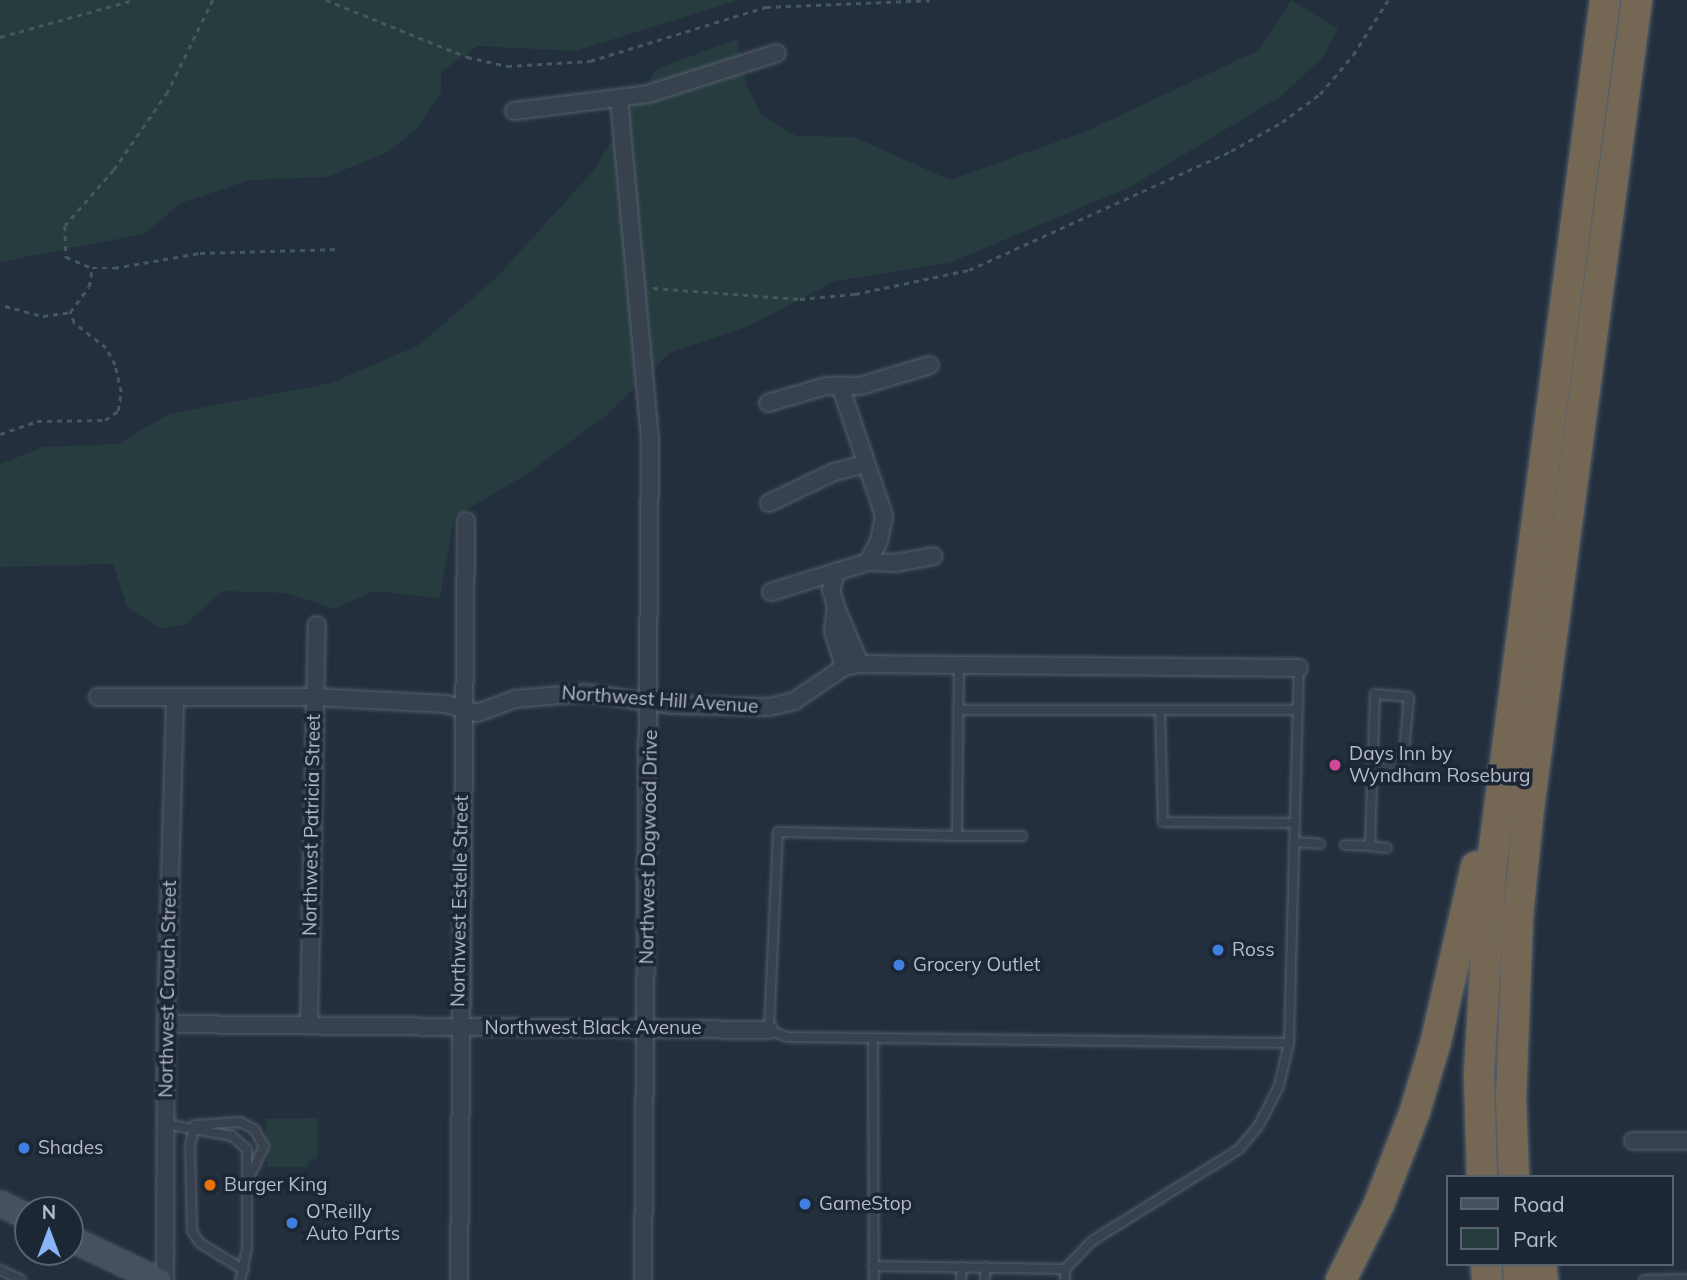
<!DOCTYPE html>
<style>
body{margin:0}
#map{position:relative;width:1687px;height:1280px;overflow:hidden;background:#242f3e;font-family:Mulish,sans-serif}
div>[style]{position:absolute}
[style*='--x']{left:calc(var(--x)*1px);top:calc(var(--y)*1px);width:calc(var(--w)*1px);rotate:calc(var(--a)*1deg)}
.green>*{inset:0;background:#263c3f}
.path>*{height:2.5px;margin-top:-1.25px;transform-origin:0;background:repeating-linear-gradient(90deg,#44595c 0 5px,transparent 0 10px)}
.roads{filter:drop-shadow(0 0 2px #565f6c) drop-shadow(0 0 2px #565f6c)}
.lane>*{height:8px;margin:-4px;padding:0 4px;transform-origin:4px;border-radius:4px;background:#38414e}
.street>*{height:16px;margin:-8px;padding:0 8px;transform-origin:8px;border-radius:8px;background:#38414e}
.secondary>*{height:23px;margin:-11.5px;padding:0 11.5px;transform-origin:11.5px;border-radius:11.5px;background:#465061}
.highway>*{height:30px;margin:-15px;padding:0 15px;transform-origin:15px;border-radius:15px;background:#746855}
.dots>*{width:19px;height:19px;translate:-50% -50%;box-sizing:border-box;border:4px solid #1d2633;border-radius:50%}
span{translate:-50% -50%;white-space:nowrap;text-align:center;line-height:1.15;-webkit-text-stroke:7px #1d2633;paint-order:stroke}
.street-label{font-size:19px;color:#b4bcc9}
.poi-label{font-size:19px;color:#b4bcc9}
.left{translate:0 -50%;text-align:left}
.legend{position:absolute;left:1446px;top:1175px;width:228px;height:91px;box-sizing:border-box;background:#1d2633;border:2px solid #59626f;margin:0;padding:9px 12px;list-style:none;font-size:21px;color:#b4bcc9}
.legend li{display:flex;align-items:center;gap:14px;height:35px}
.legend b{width:35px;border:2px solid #59626f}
.north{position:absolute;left:14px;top:1196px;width:70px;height:70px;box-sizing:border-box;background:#1d2633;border:2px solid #59626f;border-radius:50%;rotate:0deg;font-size:19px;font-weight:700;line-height:28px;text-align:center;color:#b4bcc9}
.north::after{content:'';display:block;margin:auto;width:24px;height:32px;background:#8ab4f8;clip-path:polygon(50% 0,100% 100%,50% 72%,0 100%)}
</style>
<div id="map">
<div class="green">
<div style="clip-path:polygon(0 0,738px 0,576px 51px,478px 46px,441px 72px,441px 92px,417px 128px,390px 151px,327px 177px,250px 180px,181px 203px,144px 234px,0 262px)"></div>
<div style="clip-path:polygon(1291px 0,1338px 29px,1322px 58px,1281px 96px,1130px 187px,949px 263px,835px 281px,749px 326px,671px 352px,608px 414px,527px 474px,454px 517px,440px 598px,373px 591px,335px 609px,285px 593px,222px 591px,186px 624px,161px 629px,127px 607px,113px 564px,0 567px,0 464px,43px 447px,118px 444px,169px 414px,331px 383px,419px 345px,496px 278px,594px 170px,656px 69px,737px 39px,747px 85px,761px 115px,796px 136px,854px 137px,950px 180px,1087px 131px,1259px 50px)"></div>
<div style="clip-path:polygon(318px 1118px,317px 1159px,309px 1159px,308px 1167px,267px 1167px,266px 1119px)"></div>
</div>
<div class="path">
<div style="--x:213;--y:0;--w:102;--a:116.1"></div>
<div style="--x:168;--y:92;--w:95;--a:124.7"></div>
<div style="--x:114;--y:170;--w:74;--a:131.2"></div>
<div style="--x:65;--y:226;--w:31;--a:88"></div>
<div style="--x:66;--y:257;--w:28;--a:23"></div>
<div style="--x:92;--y:268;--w:22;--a:0"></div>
<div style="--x:114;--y:268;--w:87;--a:-9.9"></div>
<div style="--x:200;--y:253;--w:139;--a:-1.6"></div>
<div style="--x:326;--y:0;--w:152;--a:22"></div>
<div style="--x:467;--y:57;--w:41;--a:12.7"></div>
<div style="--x:507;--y:66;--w:83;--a:-3.4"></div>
<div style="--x:590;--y:61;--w:184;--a:-17.1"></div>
<div style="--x:766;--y:7;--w:164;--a:-2.4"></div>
<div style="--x:0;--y:37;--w:138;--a:-15.5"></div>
<div style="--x:653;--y:288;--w:147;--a:4.3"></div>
<div style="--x:800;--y:299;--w:55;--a:-5.2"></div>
<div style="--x:855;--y:294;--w:116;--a:-11.9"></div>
<div style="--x:969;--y:270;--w:288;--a:-24.4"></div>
<div style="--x:1231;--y:151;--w:59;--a:-29.6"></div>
<div style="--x:1282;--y:122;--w:47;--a:-36.4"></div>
<div style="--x:1320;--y:94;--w:51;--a:-49.8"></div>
<div style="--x:1353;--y:55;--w:65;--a:-57.5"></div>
<div style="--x:5;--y:306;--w:39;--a:15"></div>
<div style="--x:43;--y:316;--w:27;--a:-8"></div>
<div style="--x:70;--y:312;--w:31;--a:-53"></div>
<div style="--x:89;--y:287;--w:19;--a:-81"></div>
<div style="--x:0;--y:434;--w:39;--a:-19"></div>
<div style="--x:37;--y:421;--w:68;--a:-0.8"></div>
<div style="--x:105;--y:420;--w:16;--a:-35"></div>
<div style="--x:118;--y:411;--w:19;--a:-81"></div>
<div style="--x:121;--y:392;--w:28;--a:-103"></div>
<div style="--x:115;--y:365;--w:19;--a:-118"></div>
<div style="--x:106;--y:348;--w:41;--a:-142"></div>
<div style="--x:74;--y:323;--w:12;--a:-110"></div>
</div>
<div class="roads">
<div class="lane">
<div style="--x:959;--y:665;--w:171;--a:90.7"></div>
<div style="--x:957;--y:836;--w:179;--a:-178.7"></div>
<div style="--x:778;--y:832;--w:198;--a:92.6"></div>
<div style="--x:769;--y:1030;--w:19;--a:21"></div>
<div style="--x:787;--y:1037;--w:502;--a:0.68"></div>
<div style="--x:958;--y:710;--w:340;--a:0"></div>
<div style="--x:1160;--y:710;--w:112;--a:88.5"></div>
<div style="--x:1163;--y:822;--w:132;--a:0.4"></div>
<div style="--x:1373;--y:771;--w:31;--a:-15"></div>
<div style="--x:1403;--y:763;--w:66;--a:-84.8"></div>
<div style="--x:1409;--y:697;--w:34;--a:-175"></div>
<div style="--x:1375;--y:694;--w:152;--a:91.9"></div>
<div style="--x:1370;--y:846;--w:17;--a:7"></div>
<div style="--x:957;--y:836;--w:65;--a:0"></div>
<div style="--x:1294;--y:842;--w:26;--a:4"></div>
<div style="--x:1345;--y:845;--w:25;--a:2"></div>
<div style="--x:873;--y:1038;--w:242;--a:89.8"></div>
<div style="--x:166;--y:1124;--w:67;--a:10.3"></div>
<div style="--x:232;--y:1136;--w:20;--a:41"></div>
<div style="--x:247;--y:1149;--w:99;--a:90"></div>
<div style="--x:247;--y:1248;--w:33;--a:102"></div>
<div style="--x:873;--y:1266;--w:192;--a:0.9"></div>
<div style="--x:985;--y:1267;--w:13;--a:90"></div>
<div style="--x:0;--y:1270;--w:23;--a:25"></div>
<div style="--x:244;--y:1270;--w:52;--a:-148.5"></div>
<div style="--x:200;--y:1243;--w:14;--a:-124"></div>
<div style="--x:192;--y:1231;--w:86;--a:-91.3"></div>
<div style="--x:190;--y:1145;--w:21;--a:-76"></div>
<div style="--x:195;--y:1125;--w:45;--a:-3.8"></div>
<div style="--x:240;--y:1122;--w:16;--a:27"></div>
<div style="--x:254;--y:1129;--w:20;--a:60"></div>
<div style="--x:264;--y:1146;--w:33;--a:115"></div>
<div style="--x:961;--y:1280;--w:13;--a:-86"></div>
<div style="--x:1065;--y:1280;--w:11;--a:-90"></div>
<div style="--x:1065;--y:1269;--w:39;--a:-46"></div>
<div style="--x:1092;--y:1241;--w:173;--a:-32"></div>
<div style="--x:1239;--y:1149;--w:31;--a:-50"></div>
<div style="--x:1259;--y:1125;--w:44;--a:-62.9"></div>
<div style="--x:1279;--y:1086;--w:44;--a:-76.9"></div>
<div style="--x:1289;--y:1043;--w:375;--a:-88.5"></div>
<div style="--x:1644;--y:1280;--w:43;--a:-1.3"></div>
</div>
<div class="street">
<div style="--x:619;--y:99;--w:342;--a:84.8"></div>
<div style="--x:650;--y:440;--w:840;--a:90.48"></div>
<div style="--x:514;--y:111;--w:135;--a:-7.2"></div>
<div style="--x:648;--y:94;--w:135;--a:-17.6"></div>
<div style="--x:840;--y:385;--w:138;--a:71.4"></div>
<div style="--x:884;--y:516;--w:25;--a:101"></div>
<div style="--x:879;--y:541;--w:24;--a:118"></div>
<div style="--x:768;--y:403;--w:60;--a:-16.3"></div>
<div style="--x:826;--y:386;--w:34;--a:0"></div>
<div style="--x:860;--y:386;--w:73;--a:-16.7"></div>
<div style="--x:769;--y:503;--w:72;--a:-25.5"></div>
<div style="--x:834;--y:472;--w:30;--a:-14"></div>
<div style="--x:771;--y:592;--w:102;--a:-17.2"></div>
<div style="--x:868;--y:562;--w:27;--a:2"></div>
<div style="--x:895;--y:563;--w:39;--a:-10"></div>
<div style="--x:836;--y:607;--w:18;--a:-106"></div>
<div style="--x:831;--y:590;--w:19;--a:-74"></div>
<div style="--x:844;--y:667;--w:38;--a:-107"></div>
<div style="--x:833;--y:631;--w:24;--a:-83"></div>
<div style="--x:836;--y:607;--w:62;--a:67.2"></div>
<div style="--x:98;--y:697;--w:216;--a:0"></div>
<div style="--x:314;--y:697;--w:132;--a:3"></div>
<div style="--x:446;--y:704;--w:32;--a:16"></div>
<div style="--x:477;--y:713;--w:40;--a:-20.2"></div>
<div style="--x:515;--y:699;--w:70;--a:-4.9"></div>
<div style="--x:585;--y:693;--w:88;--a:7.9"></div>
<div style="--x:672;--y:705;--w:97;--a:1.2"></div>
<div style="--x:769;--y:707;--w:26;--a:-13"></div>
<div style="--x:794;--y:701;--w:60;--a:-34.2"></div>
<div style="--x:844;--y:667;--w:16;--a:-11"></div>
<div style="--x:860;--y:664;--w:439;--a:0.5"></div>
<div style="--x:166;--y:1024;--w:603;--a:0.57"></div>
<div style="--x:309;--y:1026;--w:401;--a:-88.9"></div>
<div style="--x:1633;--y:1141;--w:54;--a:0"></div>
<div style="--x:165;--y:1280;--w:256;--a:-89.8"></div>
<div style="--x:166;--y:1024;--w:325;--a:-88.4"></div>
<div style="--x:459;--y:1280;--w:759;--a:-89.47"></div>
</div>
<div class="secondary">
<div style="--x:0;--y:1203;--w:31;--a:27"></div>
<div style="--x:70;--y:1238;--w:98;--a:25.5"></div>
</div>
<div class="highway">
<div style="--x:1482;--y:1177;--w:104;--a:-91.7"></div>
<div style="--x:1479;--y:1073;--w:202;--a:-86.6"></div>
<div style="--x:1491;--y:871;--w:878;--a:-82.54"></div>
<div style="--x:1514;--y:1177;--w:78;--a:-92.2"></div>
<div style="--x:1511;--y:1099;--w:183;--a:-87.8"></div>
<div style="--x:1518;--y:916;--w:109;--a:-84.2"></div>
<div style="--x:1529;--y:808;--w:815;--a:-82.39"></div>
<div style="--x:1486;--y:1264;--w:16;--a:86"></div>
<div style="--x:1518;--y:1264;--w:16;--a:86"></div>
<div style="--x:1541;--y:1264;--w:16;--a:83"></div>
<div style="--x:1341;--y:1280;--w:85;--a:-63.4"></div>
<div style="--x:1379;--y:1204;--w:100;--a:-68.8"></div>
<div style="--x:1415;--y:1111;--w:73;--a:-73.3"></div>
<div style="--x:1436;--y:1041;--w:179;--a:-77.1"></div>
</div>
</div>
<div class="dots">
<div style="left:1335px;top:765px;background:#d1479c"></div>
<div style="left:1218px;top:950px;background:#3f7fe0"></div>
<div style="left:899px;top:965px;background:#3f7fe0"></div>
<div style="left:24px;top:1148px;background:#3f7fe0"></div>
<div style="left:210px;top:1185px;background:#e8710a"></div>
<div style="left:805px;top:1204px;background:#3f7fe0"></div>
<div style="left:292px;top:1223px;background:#3f7fe0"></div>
</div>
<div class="street-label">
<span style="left:660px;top:700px;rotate:4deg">Northwest Hill Avenue</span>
<span style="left:312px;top:825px;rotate:-89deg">Northwest Patricia Street</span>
<span style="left:649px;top:847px;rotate:-89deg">Northwest Dogwood Drive</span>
<span style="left:460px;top:901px;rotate:-89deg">Northwest Estelle Street</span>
<span style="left:168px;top:989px;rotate:-89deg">Northwest Crouch Street</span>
<span style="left:593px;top:1028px">Northwest Black Avenue</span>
</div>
<div class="poi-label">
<span class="left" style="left:1349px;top:765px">Days Inn by<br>Wyndham Roseburg</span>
<span class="left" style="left:1232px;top:950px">Ross</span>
<span class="left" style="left:913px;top:965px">Grocery Outlet</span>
<span class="left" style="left:38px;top:1148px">Shades</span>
<span class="left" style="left:224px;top:1185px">Burger King</span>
<span class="left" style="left:819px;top:1204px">GameStop</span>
<span class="left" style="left:306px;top:1223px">O'Reilly<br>Auto Parts</span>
</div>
<ul class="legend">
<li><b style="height:9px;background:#465061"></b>Road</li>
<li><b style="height:19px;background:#263c3f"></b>Park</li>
</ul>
<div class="north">N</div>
</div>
